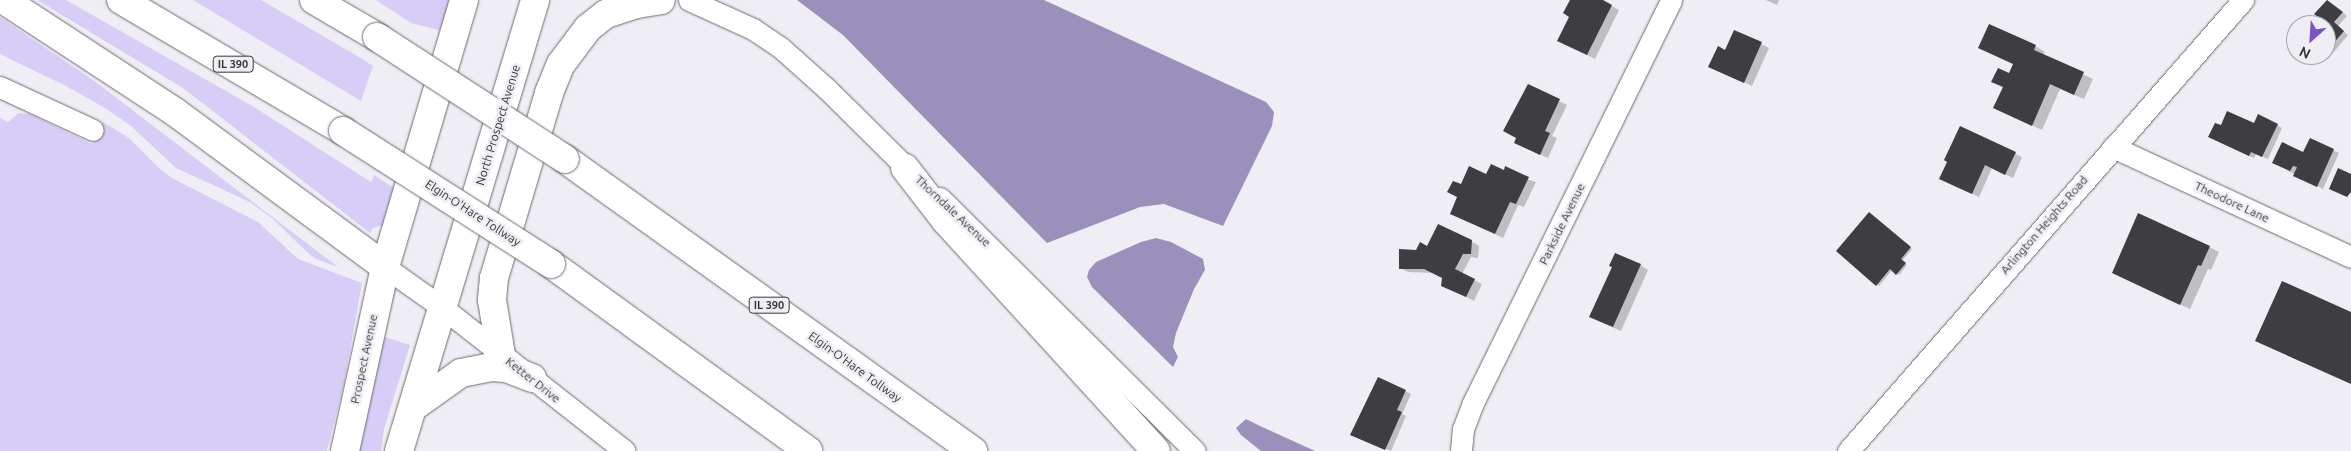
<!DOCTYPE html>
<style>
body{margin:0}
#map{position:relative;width:2351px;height:451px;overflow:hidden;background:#efeef4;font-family:Ubuntu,sans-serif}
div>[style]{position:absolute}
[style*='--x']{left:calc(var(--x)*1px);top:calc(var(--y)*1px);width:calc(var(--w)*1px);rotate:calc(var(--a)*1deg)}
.green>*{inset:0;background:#d7cdf6}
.water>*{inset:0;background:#9b8fbc}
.shadow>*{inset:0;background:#0003}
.building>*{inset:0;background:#3e3d42}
.roads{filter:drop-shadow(0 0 1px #6c6a70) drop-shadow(0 0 1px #6c6a70)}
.minor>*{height:21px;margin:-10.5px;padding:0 10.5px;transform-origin:10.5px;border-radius:10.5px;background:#fff}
.major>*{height:28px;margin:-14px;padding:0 14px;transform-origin:14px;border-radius:14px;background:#fff}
.highway>*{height:28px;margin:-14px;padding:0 14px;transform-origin:14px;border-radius:14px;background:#fff}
.bridges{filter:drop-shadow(0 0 1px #6c6a70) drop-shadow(0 0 1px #6c6a70)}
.highway-bridge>*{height:28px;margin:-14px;padding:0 14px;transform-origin:14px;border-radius:14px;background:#fff}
span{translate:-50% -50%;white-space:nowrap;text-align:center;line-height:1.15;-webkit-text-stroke:5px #efeef4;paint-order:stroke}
.shield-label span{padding:1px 4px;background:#efeef4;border:1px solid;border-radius:4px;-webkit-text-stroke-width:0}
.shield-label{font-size:11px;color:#373739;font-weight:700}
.street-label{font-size:12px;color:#373739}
.north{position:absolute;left:2286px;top:15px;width:50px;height:50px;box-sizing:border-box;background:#efeef4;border:1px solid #a5a5a9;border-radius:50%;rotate:206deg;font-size:14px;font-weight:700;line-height:20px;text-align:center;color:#373739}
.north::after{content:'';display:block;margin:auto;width:18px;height:22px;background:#7d51ca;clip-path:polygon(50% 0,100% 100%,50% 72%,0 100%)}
</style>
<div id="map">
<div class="green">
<div style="clip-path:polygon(37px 0,66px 0,254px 107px,371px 182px,374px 175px,394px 188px,383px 225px,373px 228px,370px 233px,183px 88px)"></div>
<div style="clip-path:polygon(193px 0,261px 0,359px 57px,373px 66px,361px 101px)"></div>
<div style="clip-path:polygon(376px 0,451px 0,442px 31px,411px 23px)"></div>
<div style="clip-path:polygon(0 17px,93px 80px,338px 267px,316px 259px,308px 253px,273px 219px,250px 202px,176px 168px,131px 126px,105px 108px,66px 86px,0 54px)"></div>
<div style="clip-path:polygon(19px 113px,30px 114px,92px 144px,103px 122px,129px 138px,159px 168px,172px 178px,258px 222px,298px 259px,362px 283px,344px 384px,327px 451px,0 451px,0 118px,8px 122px)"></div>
<div style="clip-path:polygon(385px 337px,410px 345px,384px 429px,381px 451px,357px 451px,377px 354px)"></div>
</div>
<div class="water">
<div style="clip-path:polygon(797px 0,1044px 0,1266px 102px,1274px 112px,1272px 126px,1223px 226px,1164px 204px,1140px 207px,1047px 243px,843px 35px)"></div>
<div style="clip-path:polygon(1156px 238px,1171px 242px,1203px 259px,1205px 270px,1194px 289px,1176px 333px,1173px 347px,1178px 357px,1173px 367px,1092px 287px,1087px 277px,1089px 270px,1096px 262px,1141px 242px)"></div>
<div style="clip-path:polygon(1246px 419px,1260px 426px,1315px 451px,1261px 451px,1241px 435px,1236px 428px)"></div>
</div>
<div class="shadow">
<div style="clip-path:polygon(1571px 0,1600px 0,1619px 10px,1595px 59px,1567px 45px)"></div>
<div style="clip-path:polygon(1766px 0,1779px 0,1777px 5px)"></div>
<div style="clip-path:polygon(2328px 1px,2347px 16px,2338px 26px,2348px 35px,2328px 59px,2322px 55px,2326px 55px,2326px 25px,2314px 23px)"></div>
<div style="clip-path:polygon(1735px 31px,1769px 48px,1752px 86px,1717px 70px)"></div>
<div style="clip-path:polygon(2035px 46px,2045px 52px,2043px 55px,2093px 79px,2084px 99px,2060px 89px,2042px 130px,1995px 108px,2004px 88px,1993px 82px,2010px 74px)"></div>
<div style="clip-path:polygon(1528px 86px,1567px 105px,1552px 136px,1557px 138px,1548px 158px,1523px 147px)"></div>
<div style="clip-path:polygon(2254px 125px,2277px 125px,2282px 128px,2268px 159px,2256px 154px,2254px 158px,2215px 140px)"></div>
<div style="clip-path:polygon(1960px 128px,2022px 157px,2013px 178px,1992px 168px,1979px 197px,1948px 183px)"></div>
<div style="clip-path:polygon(2310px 139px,2339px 153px,2323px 189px,2279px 166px,2304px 154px)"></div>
<div style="clip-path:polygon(1504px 172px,1536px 182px,1524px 207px,1518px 205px,1503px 238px,1459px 217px,1462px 186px,1487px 175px)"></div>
<div style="clip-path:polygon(1872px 215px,1912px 249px,1902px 261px,1907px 265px,1899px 275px,1892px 270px,1879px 286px,1877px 284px)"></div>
<div style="clip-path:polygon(1471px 241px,1479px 246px,1478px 258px,1471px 257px,1462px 274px,1482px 284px,1474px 301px,1451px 289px,1443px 278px,1433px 273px,1408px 272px,1400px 268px,1417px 251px)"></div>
<div style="clip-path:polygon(2209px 247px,2219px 252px,2211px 270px,2208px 269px,2190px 309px,2113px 273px)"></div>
<div style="clip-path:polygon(1640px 265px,1648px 270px,1621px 331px,1598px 321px)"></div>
<div style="clip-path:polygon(1379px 379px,1411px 394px,1402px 414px,1406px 416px,1391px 451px,1357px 437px)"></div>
</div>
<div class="building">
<div style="clip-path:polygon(1570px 0,1603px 0,1612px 5px,1587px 55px,1557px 41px,1569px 17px,1563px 13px)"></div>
<div style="clip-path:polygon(2327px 0,2343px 12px,2334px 22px,2344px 31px,2326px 52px,2326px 25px,2312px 23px,2318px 17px,2314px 14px)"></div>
<div style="clip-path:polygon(1989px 24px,2036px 45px,2034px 50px,2084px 72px,2074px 95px,2050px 84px,2032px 126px,1993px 108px,2003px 87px,1991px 82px,1998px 68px,2009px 73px,2013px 64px,1978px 48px)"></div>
<div style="clip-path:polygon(1734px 30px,1762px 42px,1744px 83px,1708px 67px,1718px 46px,1725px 50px)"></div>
<div style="clip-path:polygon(1528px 84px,1560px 99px,1545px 131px,1550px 133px,1540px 155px,1514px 143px,1516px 138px,1503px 131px)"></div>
<div style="clip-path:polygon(2227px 111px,2254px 123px,2258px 114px,2278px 124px,2262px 157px,2251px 152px,2249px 156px,2208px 137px,2215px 123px,2221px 125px)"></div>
<div style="clip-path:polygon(1960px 126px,2016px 152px,2005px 175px,1985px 165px,1972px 194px,1939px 179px,1947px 162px,1944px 160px)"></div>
<div style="clip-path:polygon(2310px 138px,2334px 149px,2317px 187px,2293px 176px,2297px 167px,2293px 166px,2290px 171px,2272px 163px,2282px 142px,2303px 152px)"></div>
<div style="clip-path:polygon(1491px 164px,1504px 170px,1505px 166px,1529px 177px,1516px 204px,1510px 202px,1495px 234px,1450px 214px,1457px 197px,1447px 192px,1453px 181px,1461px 184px,1469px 166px,1486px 174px)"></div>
<div style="clip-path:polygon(2338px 168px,2351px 174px,2351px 192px,2347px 197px,2329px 189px)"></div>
<div style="clip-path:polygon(1869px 212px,1911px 247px,1901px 259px,1906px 263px,1896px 275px,1890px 269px,1876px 286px,1836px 251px)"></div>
<div style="clip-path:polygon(2138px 213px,2210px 246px,2201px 266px,2198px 265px,2180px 305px,2112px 273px)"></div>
<div style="clip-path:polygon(1438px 224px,1472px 240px,1471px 254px,1463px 254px,1455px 269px,1475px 279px,1466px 297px,1441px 286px,1442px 278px,1424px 269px,1399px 269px,1399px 249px,1416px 250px,1420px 242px,1427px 246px)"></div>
<div style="clip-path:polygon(1615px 253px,1641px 264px,1613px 327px,1589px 317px,1612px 267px,1609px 266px)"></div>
<div style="clip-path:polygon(2282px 281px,2351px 312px,2351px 384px,2255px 341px)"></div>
<div style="clip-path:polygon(1378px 377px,1406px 390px,1397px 410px,1402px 412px,1385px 450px,1350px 435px)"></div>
</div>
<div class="roads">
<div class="minor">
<div style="--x:689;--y:0;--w:70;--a:24.4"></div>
<div style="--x:753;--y:29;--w:32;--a:34"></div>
<div style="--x:780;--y:47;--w:63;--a:41.8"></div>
<div style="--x:827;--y:89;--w:127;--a:44.7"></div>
<div style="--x:0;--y:87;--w:102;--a:24.8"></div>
<div style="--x:2113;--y:147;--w:262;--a:24.8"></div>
<div style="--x:940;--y:198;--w:359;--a:44.8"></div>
<div style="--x:385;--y:267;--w:71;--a:35.3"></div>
<div style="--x:443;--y:308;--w:231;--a:38.2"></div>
<div style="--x:1461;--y:451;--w:22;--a:-85"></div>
<div style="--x:1463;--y:429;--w:28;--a:-69"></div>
<div style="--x:1473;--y:403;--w:449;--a:-63.8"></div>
<div style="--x:1848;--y:451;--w:600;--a:-48.79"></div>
</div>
<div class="major">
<div style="--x:501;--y:355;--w:56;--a:-99.3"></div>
<div style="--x:492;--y:300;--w:22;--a:-85"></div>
<div style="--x:494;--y:278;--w:193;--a:-73.4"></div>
<div style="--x:549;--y:93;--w:31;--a:-68"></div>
<div style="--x:561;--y:64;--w:45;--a:-53.1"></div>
<div style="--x:588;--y:28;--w:23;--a:-38"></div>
<div style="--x:606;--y:14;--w:33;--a:-18"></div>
<div style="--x:637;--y:4;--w:24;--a:-9"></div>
<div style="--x:413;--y:407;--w:59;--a:-35.3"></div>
<div style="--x:461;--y:373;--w:31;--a:-11"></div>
<div style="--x:491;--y:367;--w:15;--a:4"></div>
<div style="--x:506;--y:368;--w:28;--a:21"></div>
<div style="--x:345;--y:451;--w:188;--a:-77.7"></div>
<div style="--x:385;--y:267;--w:278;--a:-73.5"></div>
<div style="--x:399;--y:451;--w:471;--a:-73.2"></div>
</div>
<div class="highway">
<div style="--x:4;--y:0;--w:204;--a:33.2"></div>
<div style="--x:175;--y:112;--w:261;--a:36.4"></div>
<div style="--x:121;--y:0;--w:258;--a:30.5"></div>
<div style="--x:314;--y:0;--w:73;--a:30.4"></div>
<div style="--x:565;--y:159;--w:502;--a:35.59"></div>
<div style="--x:905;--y:168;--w:67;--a:52.3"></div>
<div style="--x:946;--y:221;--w:311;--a:47.6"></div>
<div style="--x:551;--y:264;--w:318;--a:36"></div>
</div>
</div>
<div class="bridges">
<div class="highway-bridge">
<div style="--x:377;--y:37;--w:224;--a:33"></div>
<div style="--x:343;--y:131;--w:247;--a:32.6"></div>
</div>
</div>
<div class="shield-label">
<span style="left:233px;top:64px">IL 390</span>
<span style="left:769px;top:305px">IL 390</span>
</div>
<div class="street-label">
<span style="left:498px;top:125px;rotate:-73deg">North Prospect Avenue</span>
<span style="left:2232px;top:202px;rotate:25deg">Theodore Lane</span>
<span style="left:953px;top:211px;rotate:43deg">Thorndale Avenue</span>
<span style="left:473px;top:213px;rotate:33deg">Elgin-O'Hare Tollway</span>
<span style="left:1562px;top:224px;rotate:-64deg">Parkside Avenue</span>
<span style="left:2044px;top:225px;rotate:-49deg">Arlington Heights Road</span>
<span style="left:364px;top:359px;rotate:-78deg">Prospect Avenue</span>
<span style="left:855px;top:367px;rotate:36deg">Elgin-O'Hare Tollway</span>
<span style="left:533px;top:380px;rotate:38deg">Ketter Drive</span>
</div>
<div class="north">N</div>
</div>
